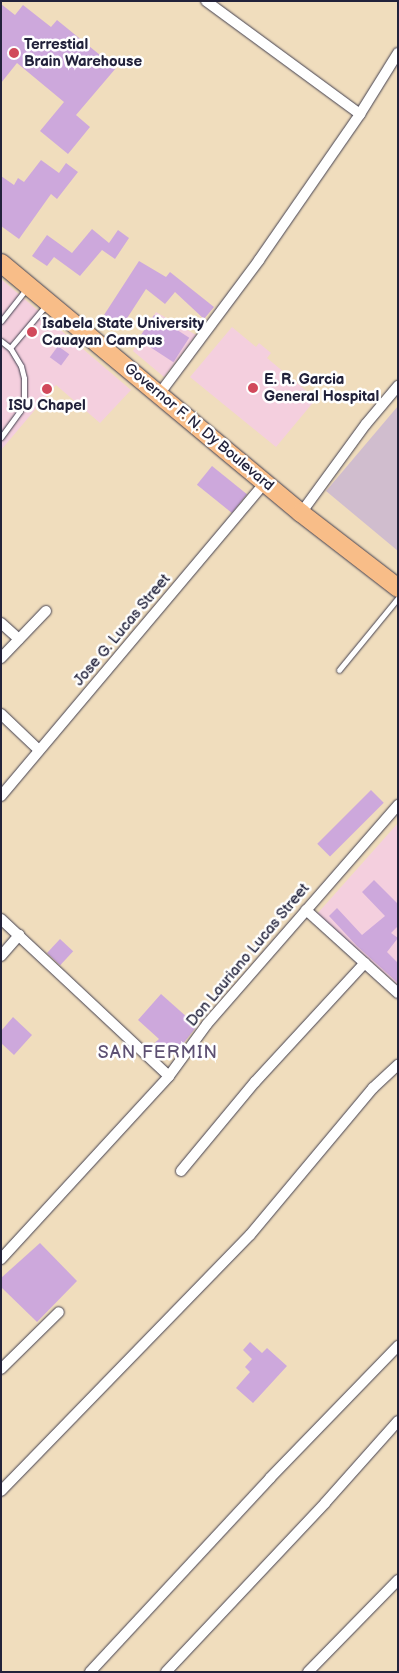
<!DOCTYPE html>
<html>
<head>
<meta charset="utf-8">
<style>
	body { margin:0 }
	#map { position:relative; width:399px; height:1673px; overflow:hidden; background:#f0ddbd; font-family:"Balsamiq Sans",sans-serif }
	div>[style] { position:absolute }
	.built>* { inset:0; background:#f4cfde }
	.industrial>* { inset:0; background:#d0bdce }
	.building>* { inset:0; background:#cda8dc; transform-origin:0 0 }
	.roads { filter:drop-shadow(0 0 1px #413e4e) drop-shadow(0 0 1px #413e4e) }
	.lane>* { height:5px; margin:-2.5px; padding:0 2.5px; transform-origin:2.5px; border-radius:2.5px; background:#fff }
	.street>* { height:10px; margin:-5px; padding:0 5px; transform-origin:5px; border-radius:5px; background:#fff }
	.highway>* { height:18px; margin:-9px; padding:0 9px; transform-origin:9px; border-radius:9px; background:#f8bd88 }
	.dots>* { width:14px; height:14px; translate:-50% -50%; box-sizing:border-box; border:2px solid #fff; border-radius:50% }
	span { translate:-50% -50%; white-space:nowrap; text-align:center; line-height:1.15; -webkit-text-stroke:5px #fff; paint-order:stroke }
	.poi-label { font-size:15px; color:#22223b; font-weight:700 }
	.left { translate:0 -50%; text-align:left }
	.street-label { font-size:15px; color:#22223b }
	.quarter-label { font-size:18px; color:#5e5173; letter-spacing:1px }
	.frame { position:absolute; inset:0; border:2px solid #22223b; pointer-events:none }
</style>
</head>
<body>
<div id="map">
	<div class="built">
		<div style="clip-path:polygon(1px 279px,131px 390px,100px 423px,56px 385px,1px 450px)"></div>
		<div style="clip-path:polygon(156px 312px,196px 335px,164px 377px,133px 351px)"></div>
		<div style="clip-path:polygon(232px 327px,256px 347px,259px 343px,271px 353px,267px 358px,316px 399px,276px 447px,190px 377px)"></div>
		<div style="clip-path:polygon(398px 823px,398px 985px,317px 914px)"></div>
	</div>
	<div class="industrial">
		<div style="clip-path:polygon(398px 406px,398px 551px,326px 491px)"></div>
	</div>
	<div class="building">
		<div style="clip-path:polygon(1px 4px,15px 15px,23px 5px,51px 27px,57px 20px,116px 68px,76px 115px,90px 127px,68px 154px,40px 131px,64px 102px,17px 63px,1px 83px)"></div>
		<div style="clip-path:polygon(41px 160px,59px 173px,66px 163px,78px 172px,57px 199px,51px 194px,19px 239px,1px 226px,1px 176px,14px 185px,18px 178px,24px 182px)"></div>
		<div style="clip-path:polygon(92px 229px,109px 243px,118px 230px,129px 238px,115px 259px,102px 250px,80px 276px,54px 257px,47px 266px,32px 256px,47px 235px,72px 253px)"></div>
		<div style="clip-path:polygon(139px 261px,166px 277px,170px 272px,214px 307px,204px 319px,175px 292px,165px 304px,146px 289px,122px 326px,104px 315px)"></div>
		<div style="left:154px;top:315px;width:42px;height:29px;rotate:33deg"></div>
		<div style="left:58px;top:346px;width:14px;height:14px;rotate:36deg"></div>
		<div style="left:212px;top:466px;width:45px;height:24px;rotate:39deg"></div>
		<div style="left:371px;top:790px;width:18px;height:76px;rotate:45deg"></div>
		<div style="clip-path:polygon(374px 880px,398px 904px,398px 926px,391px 933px,398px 938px,387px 952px,398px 963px,398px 983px,357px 946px,329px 916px,337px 908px,362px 935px,385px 916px,362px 892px)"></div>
		<div style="left:60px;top:939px;width:18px;height:19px;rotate:43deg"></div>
		<div style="clip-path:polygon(161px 994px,197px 1026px,175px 1054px,171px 1051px,162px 1060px,149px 1048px,159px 1039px,138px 1020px)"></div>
		<div style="clip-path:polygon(13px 1017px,32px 1035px,14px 1055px,1px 1043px,1px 1031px)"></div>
		<div style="clip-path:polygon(40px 1243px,77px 1281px,37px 1322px,1px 1287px,1px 1278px)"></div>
		<div style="clip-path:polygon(250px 1342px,262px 1353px,267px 1348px,287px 1366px,253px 1403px,236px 1388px,250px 1372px,245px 1367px,252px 1359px,243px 1350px)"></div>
	</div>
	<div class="roads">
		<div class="lane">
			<div style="left:1px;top:321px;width:42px;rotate:-51.8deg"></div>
			<div style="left:1px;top:341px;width:11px;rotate:38deg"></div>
			<div style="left:1px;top:437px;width:32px;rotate:-54deg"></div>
			<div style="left:20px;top:411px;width:12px;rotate:-70deg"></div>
			<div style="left:24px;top:400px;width:22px;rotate:-90deg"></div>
			<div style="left:24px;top:378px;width:12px;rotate:-104deg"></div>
			<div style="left:21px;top:366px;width:21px;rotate:-121deg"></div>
			<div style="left:10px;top:348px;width:57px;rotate:-49.9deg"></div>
			<div style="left:339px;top:670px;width:93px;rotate:-50.7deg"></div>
		</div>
		<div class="street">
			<div style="left:206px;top:1px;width:191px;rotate:36.3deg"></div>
			<div style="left:160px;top:393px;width:166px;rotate:-53.3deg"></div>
			<div style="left:259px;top:260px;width:178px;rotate:-55.3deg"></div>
			<div style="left:360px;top:114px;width:72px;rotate:-58.1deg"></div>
			<div style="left:301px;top:513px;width:110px;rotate:-53.9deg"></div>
			<div style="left:366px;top:424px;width:50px;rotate:-49.9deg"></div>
			<div style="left:1px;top:623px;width:24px;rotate:42deg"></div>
			<div style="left:1px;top:658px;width:65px;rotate:-46.2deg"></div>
			<div style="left:1px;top:714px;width:52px;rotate:43.5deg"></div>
			<div style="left:1px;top:796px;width:409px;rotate:-49.9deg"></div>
			<div style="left:306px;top:910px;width:124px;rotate:42.1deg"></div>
			<div style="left:1px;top:919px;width:230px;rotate:43.1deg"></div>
			<div style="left:1px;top:956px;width:28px;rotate:-49deg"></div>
			<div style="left:181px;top:1171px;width:116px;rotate:-50.3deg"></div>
			<div style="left:255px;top:1082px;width:162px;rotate:-47.3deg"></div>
			<div style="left:1px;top:1259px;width:248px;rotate:-47.4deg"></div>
			<div style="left:169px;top:1076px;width:64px;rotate:-53.8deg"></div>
			<div style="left:207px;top:1024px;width:291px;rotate:-48.9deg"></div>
			<div style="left:1px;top:1369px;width:81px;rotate:-44.5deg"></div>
			<div style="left:1px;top:1491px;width:357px;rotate:-45.8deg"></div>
			<div style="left:250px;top:1235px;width:192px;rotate:-50.1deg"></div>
			<div style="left:373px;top:1088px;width:34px;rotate:-43deg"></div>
			<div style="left:90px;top:1672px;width:265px;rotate:-47.1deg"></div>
			<div style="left:270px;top:1478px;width:184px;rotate:-45.9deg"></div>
			<div style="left:166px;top:1672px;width:232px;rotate:-46.7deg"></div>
			<div style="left:325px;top:1503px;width:110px;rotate:-48.3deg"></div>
			<div style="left:308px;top:1672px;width:129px;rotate:-45.6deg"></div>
		</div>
		<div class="highway">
			<div style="left:1px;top:263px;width:391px;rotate:39.8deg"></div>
			<div style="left:301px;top:513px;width:123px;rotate:37.7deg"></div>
		</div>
	</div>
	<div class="dots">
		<div style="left:14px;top:53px;background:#d1495b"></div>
		<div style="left:32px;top:332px;background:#d1495b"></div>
		<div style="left:253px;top:388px;background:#d1495b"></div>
		<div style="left:47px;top:389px;background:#d1495b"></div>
	</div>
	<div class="poi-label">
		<span class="left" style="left:24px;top:53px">Terrestial<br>Brain Warehouse</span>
		<span class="left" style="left:42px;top:332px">Isabela State University<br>Cauayan Campus</span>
		<span class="left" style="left:264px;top:388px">E. R. Garcia<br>General Hospital</span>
		<span style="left:47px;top:406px">ISU Chapel</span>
	</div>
	<div class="street-label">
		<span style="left:199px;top:427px;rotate:40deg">Governor F. N. Dy Boulevard</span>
		<span style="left:122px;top:630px;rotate:-50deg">Jose G. Lucas Street</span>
		<span style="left:248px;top:955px;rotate:-50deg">Don Lauriano Lucas Street</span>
	</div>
	<div class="quarter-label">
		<span style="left:158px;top:1053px">SAN FERMIN</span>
	</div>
	<div class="frame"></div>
</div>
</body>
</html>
